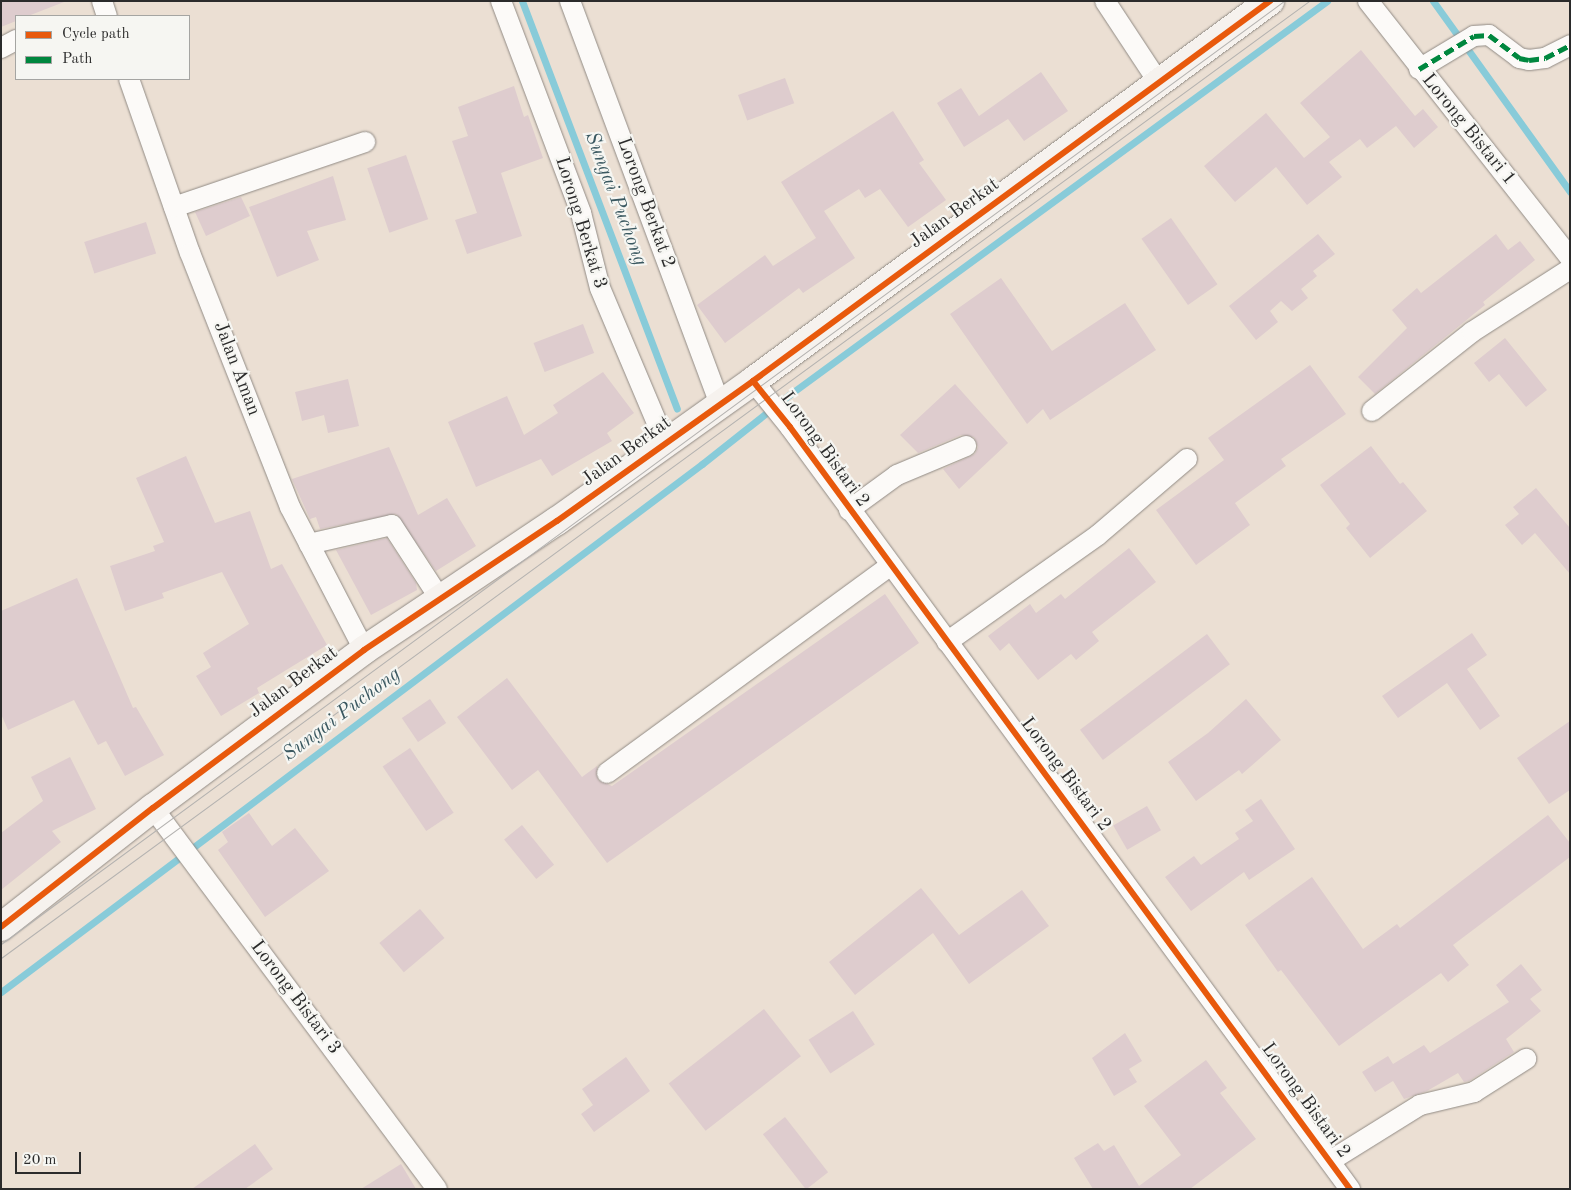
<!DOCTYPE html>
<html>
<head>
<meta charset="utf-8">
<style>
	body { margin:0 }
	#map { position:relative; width:1571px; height:1190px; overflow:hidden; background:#ebdfd3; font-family:"Old Standard TT",serif }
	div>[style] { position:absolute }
	.stream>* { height:7px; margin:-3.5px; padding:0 3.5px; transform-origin:3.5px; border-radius:3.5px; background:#88cbd9 }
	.building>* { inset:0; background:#deccce; transform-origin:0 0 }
	.roads { filter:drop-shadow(0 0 1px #918b85) drop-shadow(0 0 1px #918b85) }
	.street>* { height:20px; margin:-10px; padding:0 10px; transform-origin:10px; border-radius:10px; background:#fcfaf8 }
	.secondary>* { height:28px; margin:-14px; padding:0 14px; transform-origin:14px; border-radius:14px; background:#f6f2ee }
	.tram>* { height:1px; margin:-0.5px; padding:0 0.5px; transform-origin:0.5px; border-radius:0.5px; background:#b4b2b0 }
	.quiet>* { height:5px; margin-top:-2.5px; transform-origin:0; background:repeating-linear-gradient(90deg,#00873e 0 10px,transparent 0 15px) }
	.cycleway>* { height:6px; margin:-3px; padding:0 3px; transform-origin:3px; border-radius:3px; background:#e8590c }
	span { translate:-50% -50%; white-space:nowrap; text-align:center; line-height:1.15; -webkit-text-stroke:4.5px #f6f6f2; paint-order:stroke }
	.street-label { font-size:19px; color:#2b2b2b }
	.water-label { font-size:20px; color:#3a5860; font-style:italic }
	.frame { position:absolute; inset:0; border:2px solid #2b2b2b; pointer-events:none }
	.legend { position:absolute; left:15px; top:15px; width:175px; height:65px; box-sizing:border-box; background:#f6f6f2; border:1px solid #a5a5a2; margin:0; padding:6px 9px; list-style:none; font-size:15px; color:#2b2b2b }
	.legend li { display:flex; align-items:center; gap:10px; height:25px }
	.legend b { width:25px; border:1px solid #a5a5a2 }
	.scale { position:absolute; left:15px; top:1152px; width:66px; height:22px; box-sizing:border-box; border:2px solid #2b2b2b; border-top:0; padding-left:6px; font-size:15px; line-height:18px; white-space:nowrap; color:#2b2b2b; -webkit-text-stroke:4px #f6f6f2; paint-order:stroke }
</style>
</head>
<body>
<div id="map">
	<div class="stream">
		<div style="left:522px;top:1px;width:436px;rotate:69.2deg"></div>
		<div style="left:1433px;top:1px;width:235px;rotate:54.3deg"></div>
		<div style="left:1px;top:992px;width:878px;rotate:-36.99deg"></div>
		<div style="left:702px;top:464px;width:111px;rotate:-38.4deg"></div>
		<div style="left:789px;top:395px;width:667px;rotate:-36.22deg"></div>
	</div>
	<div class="building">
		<div style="clip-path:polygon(1px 1px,64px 1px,64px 2px,28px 16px,16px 16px,16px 21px,1px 27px)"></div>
		<div style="clip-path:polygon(1361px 50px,1415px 116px,1423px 109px,1438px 127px,1414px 148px,1396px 126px,1367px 148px,1360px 139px,1329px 162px,1342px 177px,1307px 205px,1276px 167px,1235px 202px,1204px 166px,1266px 113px,1304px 158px,1330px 137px,1300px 103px)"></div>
		<div style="clip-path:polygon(1041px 72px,1068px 111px,1024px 141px,1008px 119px,964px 147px,937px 103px,961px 88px,979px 116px)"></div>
		<div style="left:785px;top:78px;width:27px;height:50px;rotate:70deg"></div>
		<div style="clip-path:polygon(514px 86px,524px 117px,528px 115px,543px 158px,501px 173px,522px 236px,467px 254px,455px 220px,477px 213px,452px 141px,468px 136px,458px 107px)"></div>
		<div style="clip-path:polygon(893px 111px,924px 160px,919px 163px,946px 200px,908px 227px,880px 189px,865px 198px,859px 189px,824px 211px,855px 258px,803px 293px,799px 288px,725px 343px,697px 305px,765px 255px,773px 266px,816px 238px,781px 182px)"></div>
		<div style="left:406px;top:155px;width:68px;height:41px;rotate:71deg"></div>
		<div style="clip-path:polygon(333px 176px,346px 220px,307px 231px,319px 260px,277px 277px,249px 207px)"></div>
		<div style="clip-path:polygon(241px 197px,250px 216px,206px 236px,195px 212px)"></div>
		<div style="left:1171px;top:218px;width:81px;height:36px;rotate:55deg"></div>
		<div style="left:146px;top:222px;width:33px;height:65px;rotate:72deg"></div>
		<div style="clip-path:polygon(1318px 234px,1335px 254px,1313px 271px,1317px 276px,1301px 289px,1308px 298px,1292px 311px,1281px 301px,1270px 311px,1278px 322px,1256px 340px,1229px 306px)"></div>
		<div style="clip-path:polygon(1496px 234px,1508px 250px,1520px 241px,1535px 260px,1483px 302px,1485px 305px,1375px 394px,1358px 377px,1407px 328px,1392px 310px,1417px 288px,1421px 293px)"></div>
		<div style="clip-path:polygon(1001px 278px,1052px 351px,1125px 303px,1156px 350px,1050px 420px,1043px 409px,1027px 424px,950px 314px)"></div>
		<div style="left:583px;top:324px;width:31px;height:53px;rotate:69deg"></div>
		<div style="clip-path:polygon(1505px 338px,1547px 390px,1526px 407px,1499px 374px,1489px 382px,1474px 363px)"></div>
		<div style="clip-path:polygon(1310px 365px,1346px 414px,1281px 459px,1286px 466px,1235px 503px,1250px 525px,1196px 565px,1156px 510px,1224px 460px,1208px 438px)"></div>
		<div style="clip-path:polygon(603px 372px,634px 413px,607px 433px,612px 441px,552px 476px,541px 459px,476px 487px,448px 422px,507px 396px,524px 435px,558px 413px,553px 405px)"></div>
		<div style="clip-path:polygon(348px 379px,359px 426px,328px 433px,324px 415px,302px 421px,295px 392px)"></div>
		<div style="clip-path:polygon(955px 384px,1008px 443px,959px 489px,943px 469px,975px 454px,978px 447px,974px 437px,961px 435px,918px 453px,900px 435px)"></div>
		<div style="clip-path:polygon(1371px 446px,1400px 484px,1403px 482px,1427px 511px,1370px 558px,1346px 528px,1350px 524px,1320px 485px)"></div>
		<div style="clip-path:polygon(389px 447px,418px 515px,447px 498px,476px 546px,436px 571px,396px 514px,320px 529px,316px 517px,310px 519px,292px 479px)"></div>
		<div style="clip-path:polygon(186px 456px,215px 523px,250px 511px,271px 569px,282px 564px,327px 645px,257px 688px,259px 693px,221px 716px,196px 676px,211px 667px,203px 653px,249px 624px,222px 572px,162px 593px,164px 598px,125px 611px,110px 566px,155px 551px,153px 546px,164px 542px,136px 478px)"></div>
		<div style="clip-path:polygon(1536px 488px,1570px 528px,1570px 574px,1535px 533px,1522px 545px,1505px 525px,1519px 514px,1513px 507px)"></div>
		<div style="clip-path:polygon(387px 538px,416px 583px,417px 590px,371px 615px,336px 550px)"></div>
		<div style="clip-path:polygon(1129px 548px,1156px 582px,1092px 632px,1099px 641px,1076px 660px,1071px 654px,1038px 680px,1009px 643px,1000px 651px,988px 636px,1030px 604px,1036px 613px,1061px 594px,1065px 599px)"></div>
		<div style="clip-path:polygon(77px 578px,133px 708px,136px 707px,164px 755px,125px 776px,106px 741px,98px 745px,74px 700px,8px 730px,1px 714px,1px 611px)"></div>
		<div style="clip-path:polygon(885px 594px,919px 643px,607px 863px,538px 770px,512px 790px,457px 717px,507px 678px,582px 777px,597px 766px,598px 780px,612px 786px)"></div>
		<div style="clip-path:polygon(1472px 633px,1487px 655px,1467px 669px,1500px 716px,1480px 730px,1447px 683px,1398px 718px,1382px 696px)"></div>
		<div style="left:1207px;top:634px;width:38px;height:159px;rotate:53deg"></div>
		<div style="left:430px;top:699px;width:29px;height:34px;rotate:56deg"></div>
		<div style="clip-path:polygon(1246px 699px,1281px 740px,1242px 774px,1239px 770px,1196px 801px,1168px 762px,1208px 733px)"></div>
		<div style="clip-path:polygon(1570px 721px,1570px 790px,1549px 804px,1517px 758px)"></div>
		<div style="left:410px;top:748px;width:78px;height:33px;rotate:56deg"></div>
		<div style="clip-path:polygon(70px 757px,96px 809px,52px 831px,61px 842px,1px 890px,1px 833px,43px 801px,31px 777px)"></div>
		<div style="clip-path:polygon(1261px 799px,1295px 849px,1249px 880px,1244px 872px,1191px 911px,1165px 877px,1194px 856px,1201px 865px,1239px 839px,1235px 833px,1253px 821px,1245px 810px)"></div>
		<div style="left:1147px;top:806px;width:28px;height:39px;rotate:60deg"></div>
		<div style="clip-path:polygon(249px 813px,272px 846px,295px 828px,329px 871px,265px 917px,218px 850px,228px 842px,222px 832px)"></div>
		<div style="clip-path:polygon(1548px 815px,1570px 843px,1570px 857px,1453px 945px,1469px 965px,1448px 982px,1441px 973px,1339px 1046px,1281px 970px,1278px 972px,1245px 925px,1312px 877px,1363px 949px,1397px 924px,1400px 928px)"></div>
		<div style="left:522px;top:825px;width:51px;height:23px;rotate:51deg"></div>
		<div style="clip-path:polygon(921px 888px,959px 935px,1022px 890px,1049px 926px,969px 984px,933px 933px,855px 995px,829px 962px)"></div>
		<div style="left:420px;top:909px;width:38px;height:53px;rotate:50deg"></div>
		<div style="clip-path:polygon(1521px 964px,1542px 990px,1530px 999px,1541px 1011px,1506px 1039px,1514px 1052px,1469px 1081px,1464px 1082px,1458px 1073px,1427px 1091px,1404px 1099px,1393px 1081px,1375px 1092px,1362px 1072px,1388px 1056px,1393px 1064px,1424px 1045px,1430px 1053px,1509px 1002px,1496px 985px)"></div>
		<div style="left:764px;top:1009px;width:60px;height:121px;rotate:52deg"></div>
		<div style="left:853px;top:1011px;width:40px;height:53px;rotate:57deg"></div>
		<div style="clip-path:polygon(1125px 1033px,1142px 1061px,1129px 1069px,1137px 1082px,1114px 1096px,1092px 1058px)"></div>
		<div style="clip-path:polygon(626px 1057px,650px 1091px,594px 1132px,581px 1114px,593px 1105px,582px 1089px)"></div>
		<div style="clip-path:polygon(1206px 1060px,1227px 1088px,1220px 1093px,1256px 1139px,1190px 1189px,1093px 1189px,1074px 1158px,1098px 1143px,1104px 1151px,1114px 1145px,1139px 1186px,1181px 1155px,1144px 1106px)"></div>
		<div style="left:785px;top:1117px;width:70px;height:28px;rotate:52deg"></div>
		<div style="clip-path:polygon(255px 1144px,273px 1169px,245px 1189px,192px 1189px)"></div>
		<div style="clip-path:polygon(401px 1164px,416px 1189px,361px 1189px)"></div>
	</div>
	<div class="roads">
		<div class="street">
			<div style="left:102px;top:1px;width:16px;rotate:72deg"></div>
			<div style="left:501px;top:1px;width:227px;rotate:69.3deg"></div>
			<div style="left:581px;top:213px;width:77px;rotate:75.8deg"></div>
			<div style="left:600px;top:288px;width:167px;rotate:67.1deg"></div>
			<div style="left:570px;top:1px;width:430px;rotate:69.6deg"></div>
			<div style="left:1105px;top:1px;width:98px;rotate:56.6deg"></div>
			<div style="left:1368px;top:1px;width:327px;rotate:51.8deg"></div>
			<div style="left:1px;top:48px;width:17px;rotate:-28deg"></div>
			<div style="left:1419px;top:69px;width:64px;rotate:-31deg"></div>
			<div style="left:1474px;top:36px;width:15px;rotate:-4deg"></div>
			<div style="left:1489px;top:35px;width:38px;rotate:37deg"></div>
			<div style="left:1519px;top:58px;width:10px;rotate:11deg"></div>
			<div style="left:1529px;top:60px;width:16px;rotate:-7deg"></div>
			<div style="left:1545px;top:58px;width:28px;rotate:-27deg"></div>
			<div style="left:129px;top:79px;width:184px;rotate:70.7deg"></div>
			<div style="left:190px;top:253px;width:273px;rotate:68.5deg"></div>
			<div style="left:290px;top:507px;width:161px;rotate:62.6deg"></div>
			<div style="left:174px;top:207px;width:202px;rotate:-18.8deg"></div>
			<div style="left:753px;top:381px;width:59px;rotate:51.2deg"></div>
			<div style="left:790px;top:427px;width:946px;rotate:53.69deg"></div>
			<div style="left:1372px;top:411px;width:127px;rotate:-38.3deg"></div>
			<div style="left:1472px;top:332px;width:117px;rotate:-32.7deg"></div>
			<div style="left:849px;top:510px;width:59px;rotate:-36.1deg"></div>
			<div style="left:897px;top:475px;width:75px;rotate:-22.8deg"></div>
			<div style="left:309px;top:544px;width:85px;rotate:-12.9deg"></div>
			<div style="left:392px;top:525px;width:88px;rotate:57deg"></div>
			<div style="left:947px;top:642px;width:185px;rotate:-35.3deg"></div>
			<div style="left:1098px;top:535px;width:117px;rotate:-40.5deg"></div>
			<div style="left:607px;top:773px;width:351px;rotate:-36.2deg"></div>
			<div style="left:153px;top:808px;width:475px;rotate:53.3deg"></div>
			<div style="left:1330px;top:1161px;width:106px;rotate:-31.9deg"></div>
			<div style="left:1420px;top:1105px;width:56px;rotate:-13.5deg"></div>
			<div style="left:1474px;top:1092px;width:62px;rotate:-32.4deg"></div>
		</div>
		<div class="secondary">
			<div style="left:1px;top:927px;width:193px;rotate:-38.1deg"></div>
			<div style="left:153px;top:808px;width:264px;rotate:-36.8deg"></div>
			<div style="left:364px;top:650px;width:232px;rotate:-33.8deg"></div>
			<div style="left:557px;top:521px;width:241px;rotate:-35.5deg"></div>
			<div style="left:753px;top:381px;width:642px;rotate:-36.32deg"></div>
		</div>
	</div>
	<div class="tram">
		<div style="left:1px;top:944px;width:1592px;rotate:-36.32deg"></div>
		<div style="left:1px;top:958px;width:1621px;rotate:-36.19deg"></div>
	</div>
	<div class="quiet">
		<div style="left:1419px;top:69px;width:64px;rotate:-31deg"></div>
		<div style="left:1474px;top:36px;width:15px;rotate:-4deg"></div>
		<div style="left:1489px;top:35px;width:38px;rotate:37deg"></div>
		<div style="left:1519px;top:58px;width:10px;rotate:11deg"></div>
		<div style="left:1529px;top:60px;width:16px;rotate:-7deg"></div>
		<div style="left:1545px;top:58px;width:28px;rotate:-27deg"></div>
	</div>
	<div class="cycleway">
		<div style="left:753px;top:381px;width:59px;rotate:51.2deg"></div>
		<div style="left:790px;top:427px;width:946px;rotate:53.69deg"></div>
		<div style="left:1px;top:927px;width:193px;rotate:-38.1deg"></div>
		<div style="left:153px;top:808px;width:264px;rotate:-36.8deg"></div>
		<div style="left:364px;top:650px;width:232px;rotate:-33.8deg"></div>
		<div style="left:557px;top:521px;width:241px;rotate:-35.5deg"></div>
		<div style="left:753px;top:381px;width:642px;rotate:-36.32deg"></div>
	</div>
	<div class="street-label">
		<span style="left:1468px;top:130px;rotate:51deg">Lorong Bistari 1</span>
		<span style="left:645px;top:203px;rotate:70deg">Lorong Berkat 2</span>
		<span style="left:955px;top:214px;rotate:-36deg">Jalan Berkat</span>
		<span style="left:580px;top:223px;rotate:73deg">Lorong Berkat 3</span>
		<span style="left:236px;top:369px;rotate:69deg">Jalan Aman</span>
		<span style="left:824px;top:450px;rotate:54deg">Lorong Bistari 2</span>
		<span style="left:627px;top:452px;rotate:-36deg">Jalan Berkat</span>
		<span style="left:294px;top:683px;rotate:-37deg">Jalan Berkat</span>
		<span style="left:1065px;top:775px;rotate:53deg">Lorong Bistari 2</span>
		<span style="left:295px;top:998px;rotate:53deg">Lorong Bistari 3</span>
		<span style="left:1305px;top:1101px;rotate:54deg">Lorong Bistari 2</span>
	</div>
	<div class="water-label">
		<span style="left:615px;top:199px;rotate:69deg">Sungai Puchong</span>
		<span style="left:342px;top:715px;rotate:-37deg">Sungai Puchong</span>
	</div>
	<div class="frame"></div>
	<ul class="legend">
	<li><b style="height:6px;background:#e8590c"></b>Cycle path</li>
	<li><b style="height:6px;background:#00873e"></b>Path</li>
	</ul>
	<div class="scale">20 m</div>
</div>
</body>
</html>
